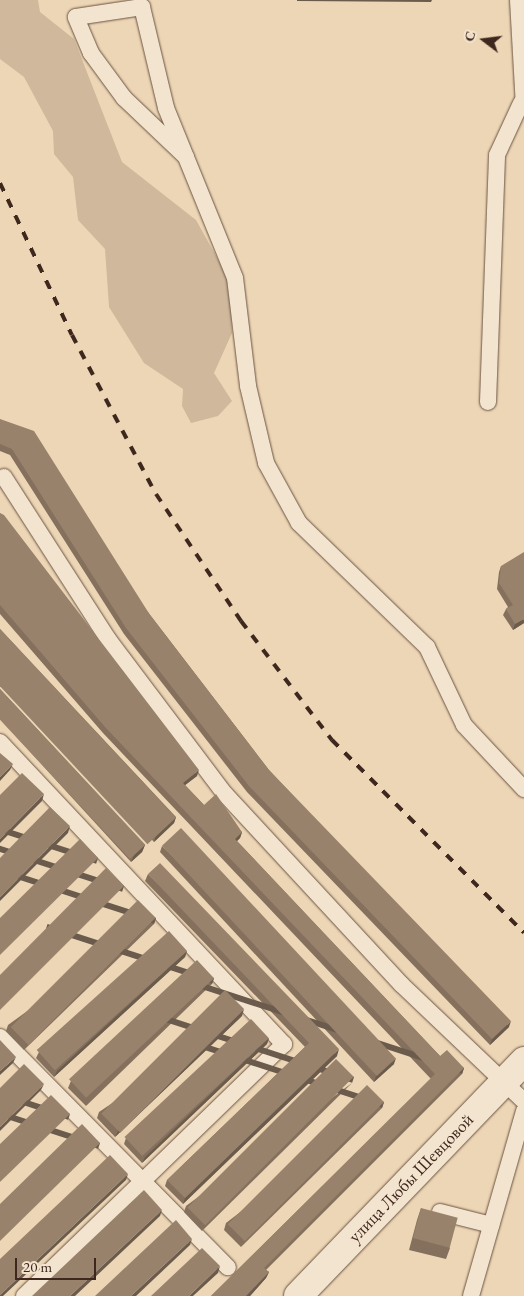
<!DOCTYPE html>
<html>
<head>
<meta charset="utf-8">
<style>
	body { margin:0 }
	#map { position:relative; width:524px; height:1296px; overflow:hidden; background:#edd6b5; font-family:"EB Garamond",serif }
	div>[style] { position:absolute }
	.green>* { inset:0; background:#cfb89b }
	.roads { filter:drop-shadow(0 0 1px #6a5343) drop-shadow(0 0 1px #6a5343) }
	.service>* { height:16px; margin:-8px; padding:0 8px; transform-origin:8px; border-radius:8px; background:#f3e4cf }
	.tertiary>* { height:28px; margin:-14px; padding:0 14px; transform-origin:14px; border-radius:14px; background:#f3e4cf }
	.rail>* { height:4px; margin-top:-2px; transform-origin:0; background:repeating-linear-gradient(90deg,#3e271d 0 9px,transparent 0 18px) }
	.wall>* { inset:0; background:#84705d }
	.shaded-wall>* { inset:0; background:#6b5b4c; transform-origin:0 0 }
	.building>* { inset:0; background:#99826c; transform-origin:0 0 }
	span { translate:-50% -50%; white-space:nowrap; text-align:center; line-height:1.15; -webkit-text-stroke:4px #f3e4cf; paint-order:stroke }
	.street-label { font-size:18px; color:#3e271d }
	.north { position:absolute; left:459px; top:15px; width:50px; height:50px; -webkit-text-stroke:4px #f3e4cf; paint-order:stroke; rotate:285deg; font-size:14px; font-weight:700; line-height:20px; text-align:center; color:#3e271d }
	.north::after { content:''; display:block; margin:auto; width:18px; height:22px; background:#3e271d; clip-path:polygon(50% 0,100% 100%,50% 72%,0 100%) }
	.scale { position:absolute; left:15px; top:1258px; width:81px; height:22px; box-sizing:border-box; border:2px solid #3e271d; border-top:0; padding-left:6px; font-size:15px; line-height:18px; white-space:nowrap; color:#3e271d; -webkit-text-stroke:4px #f3e4cf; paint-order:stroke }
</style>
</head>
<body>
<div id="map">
	<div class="green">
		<div style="clip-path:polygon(0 0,38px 0,40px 12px,74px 39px,122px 162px,196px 220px,230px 281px,232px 333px,214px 373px,232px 401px,218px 416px,191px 423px,182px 406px,183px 389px,144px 363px,109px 307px,105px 249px,78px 220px,73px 177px,54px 154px,53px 131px,24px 77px,0 59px)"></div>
	</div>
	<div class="roads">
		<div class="service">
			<div style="left:518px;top:0;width:108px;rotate:86.8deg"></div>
			<div style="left:186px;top:157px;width:86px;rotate:-136.4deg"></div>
			<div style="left:124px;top:98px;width:56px;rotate:-126.3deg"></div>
			<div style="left:91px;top:53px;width:39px;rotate:-113deg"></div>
			<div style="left:76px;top:17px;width:67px;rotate:-8.6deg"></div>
			<div style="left:142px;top:7px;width:104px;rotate:76.6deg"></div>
			<div style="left:166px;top:108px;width:183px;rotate:67.9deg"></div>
			<div style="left:235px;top:278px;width:109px;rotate:83.1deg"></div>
			<div style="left:248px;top:386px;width:79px;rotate:76.8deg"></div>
			<div style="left:266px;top:463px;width:68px;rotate:61.2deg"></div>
			<div style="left:299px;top:523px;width:178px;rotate:44.1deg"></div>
			<div style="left:427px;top:647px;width:86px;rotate:64.6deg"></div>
			<div style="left:464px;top:725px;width:88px;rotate:46.8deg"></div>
			<div style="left:488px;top:402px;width:247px;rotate:-87.9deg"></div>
			<div style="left:497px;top:155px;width:57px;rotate:-65.2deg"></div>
			<div style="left:4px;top:477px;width:193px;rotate:57.3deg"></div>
			<div style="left:108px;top:639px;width:194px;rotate:53deg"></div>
			<div style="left:225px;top:794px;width:260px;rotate:47.2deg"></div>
			<div style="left:402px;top:985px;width:168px;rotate:43.6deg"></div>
			<div style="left:0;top:742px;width:415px;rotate:46.8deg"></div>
			<div style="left:284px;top:1044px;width:362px;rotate:135.9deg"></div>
			<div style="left:0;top:1037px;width:324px;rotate:45.3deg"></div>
			<div style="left:440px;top:1212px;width:53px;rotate:14.3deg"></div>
			<div style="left:471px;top:1296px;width:192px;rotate:-74deg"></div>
		</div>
		<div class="tertiary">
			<div style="left:298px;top:1296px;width:326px;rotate:-46.1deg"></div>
		</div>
	</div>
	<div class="rail">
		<div style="left:0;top:183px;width:168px;rotate:64.7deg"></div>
		<div style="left:72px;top:335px;width:180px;rotate:62.2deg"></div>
		<div style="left:156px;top:494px;width:153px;rotate:56.2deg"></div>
		<div style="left:241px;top:621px;width:150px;rotate:52.6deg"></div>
		<div style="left:332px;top:740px;width:272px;rotate:45.1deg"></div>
	</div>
	<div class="wall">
		<div style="clip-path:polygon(0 419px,269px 770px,509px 1027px,490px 1045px,247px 792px,124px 634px,10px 455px,0 451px)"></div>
		<div style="clip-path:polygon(0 513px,197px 776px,185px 785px,204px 805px,242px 832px,240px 838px,237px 841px,440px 1056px,464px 1068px,462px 1074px,266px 1270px,269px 1272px,266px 1278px,250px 1296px,211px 1296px,431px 1079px,103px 733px,0 614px)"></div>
		<div style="clip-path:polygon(501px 566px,524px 623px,513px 630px,503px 615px,506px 609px,508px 607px,497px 589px,499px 572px)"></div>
		<div style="clip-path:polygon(0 629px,176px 817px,174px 823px,154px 842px,0 677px)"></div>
		<div style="clip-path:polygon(0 689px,145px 845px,142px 852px,131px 862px,0 719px)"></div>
		<div style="clip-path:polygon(162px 846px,394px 1064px,374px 1082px,160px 852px)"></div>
		<div style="clip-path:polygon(148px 874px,337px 1056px,183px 1204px,165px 1186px,167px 1180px,305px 1047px,145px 881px)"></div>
		<div style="clip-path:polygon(156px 918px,154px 924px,24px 1050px,6px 1031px,8px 1025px)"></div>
		<div style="clip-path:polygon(187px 951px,185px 957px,54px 1077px,36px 1058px,39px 1052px)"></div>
		<div style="clip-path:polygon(214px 978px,212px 984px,86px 1106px,68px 1088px,71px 1081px)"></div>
		<div style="clip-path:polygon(242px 1016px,115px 1137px,97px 1118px,99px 1112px)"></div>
		<div style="clip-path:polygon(269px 1038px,267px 1044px,142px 1163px,124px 1144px,126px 1138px)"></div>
		<div style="clip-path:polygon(352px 1083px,202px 1231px,184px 1212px,186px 1206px)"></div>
		<div style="clip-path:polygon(384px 1102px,382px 1108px,241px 1247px,224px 1230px,226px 1223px)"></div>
		<div style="clip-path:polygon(421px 1208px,450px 1248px,446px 1259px,409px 1250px,417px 1220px)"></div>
	</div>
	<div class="shaded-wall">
		<div style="clip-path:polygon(297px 0,432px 0,431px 2px,297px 1px)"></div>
		<div style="clip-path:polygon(524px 619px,524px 623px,513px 630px,515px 624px)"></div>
		<div style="clip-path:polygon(13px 764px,10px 770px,0 781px,0 777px)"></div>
		<div style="clip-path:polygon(199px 770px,197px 776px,180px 789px,183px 783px)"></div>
		<div style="clip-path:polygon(44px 794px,42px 801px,0 843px,0 839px)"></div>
		<div style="clip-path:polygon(176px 817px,174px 823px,154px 842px,156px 835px)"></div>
		<div style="clip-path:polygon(70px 826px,68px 833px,0 901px,0 897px)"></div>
		<div style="clip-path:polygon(242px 832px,240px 838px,233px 845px,235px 839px)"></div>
		<div style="clip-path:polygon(145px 845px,142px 852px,131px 862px,134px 855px)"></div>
		<div style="left:98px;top:858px;width:6px;height:138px;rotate:108deg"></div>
		<div style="left:124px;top:886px;width:6px;height:175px;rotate:108deg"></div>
		<div style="left:156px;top:918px;width:6px;height:181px;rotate:108deg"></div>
		<div style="clip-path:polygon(187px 951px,185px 957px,54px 1077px,57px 1071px)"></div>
		<div style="left:214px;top:978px;width:6px;height:175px;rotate:108deg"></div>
		<div style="clip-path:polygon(244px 1009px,242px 1016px,115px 1137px,118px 1131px)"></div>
		<div style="clip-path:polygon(511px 1021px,509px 1027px,490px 1045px,492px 1039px)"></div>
		<div style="clip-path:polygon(269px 1038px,267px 1044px,142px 1163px,145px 1157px)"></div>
		<div style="clip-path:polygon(339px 1049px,337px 1056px,183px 1204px,185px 1198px)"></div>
		<div style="clip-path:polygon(16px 1057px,13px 1063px,0 1075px,0 1071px)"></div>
		<div style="clip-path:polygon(396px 1058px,394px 1064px,374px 1082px,376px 1076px)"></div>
		<div style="left:464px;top:1068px;width:6px;height:283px;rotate:108deg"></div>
		<div style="left:354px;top:1077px;width:6px;height:211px;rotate:108deg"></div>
		<div style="clip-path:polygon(44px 1084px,41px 1090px,0 1131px,0 1127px)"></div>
		<div style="left:384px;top:1102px;width:6px;height:198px;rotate:108deg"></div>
		<div style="left:70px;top:1114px;width:6px;height:98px;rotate:108deg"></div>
		<div style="left:100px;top:1143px;width:6px;height:140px;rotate:108deg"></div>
		<div style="clip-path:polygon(128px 1174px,126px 1180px,3px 1296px,0 1296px,0 1295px)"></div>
		<div style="clip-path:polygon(162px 1210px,160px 1216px,75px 1296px,70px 1296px)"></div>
		<div style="clip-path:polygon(192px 1239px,190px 1245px,136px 1296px,131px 1296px)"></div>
		<div style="clip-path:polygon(220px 1266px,218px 1273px,193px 1296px,189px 1296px)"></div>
		<div style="clip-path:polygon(269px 1272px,266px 1278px,250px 1296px,246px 1296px)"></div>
	</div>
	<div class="building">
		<div style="clip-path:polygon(0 419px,34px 431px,150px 615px,269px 770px,511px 1021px,492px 1039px,249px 786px,126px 628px,12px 449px,0 444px)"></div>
		<div style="clip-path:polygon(0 513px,4px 515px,199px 770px,183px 783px,204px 805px,216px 794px,242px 832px,235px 839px,440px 1056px,447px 1050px,464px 1068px,264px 1268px,269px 1272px,246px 1296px,211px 1296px,435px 1074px,105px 727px,0 605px)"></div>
		<div style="clip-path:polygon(524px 552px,524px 619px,515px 624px,506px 609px,513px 605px,499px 583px,501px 566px)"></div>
		<div style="left:0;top:629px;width:258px;height:39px;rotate:47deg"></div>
		<div style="left:0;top:689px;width:213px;height:21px;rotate:47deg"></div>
		<div style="clip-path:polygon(0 753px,13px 764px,0 777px)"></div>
		<div style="clip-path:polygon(22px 773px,44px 794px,0 839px,0 795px)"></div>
		<div style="clip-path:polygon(50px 807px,70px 826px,0 897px,0 858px)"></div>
		<div style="left:181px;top:828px;width:315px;height:26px;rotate:47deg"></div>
		<div style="clip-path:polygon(80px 839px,98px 858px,0 955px,0 918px)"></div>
		<div style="clip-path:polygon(160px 863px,339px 1049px,185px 1198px,167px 1180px,309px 1043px,148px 874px)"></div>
		<div style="clip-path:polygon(106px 868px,124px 886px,0 1010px,0 975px)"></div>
		<div style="left:138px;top:900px;width:25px;height:180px;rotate:45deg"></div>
		<div style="left:169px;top:931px;width:27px;height:178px;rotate:48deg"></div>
		<div style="left:197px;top:960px;width:25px;height:175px;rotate:47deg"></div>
		<div style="left:225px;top:990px;width:27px;height:175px;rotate:45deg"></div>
		<div style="left:251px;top:1019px;width:26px;height:173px;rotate:47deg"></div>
		<div style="clip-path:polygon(0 1040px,16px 1057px,0 1071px)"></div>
		<div style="left:336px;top:1059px;width:25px;height:210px;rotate:45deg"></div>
		<div style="clip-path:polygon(24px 1064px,44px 1084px,0 1127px,0 1088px)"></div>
		<div style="left:367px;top:1085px;width:24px;height:197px;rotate:45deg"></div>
		<div style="clip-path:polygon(51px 1095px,70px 1114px,0 1182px,0 1144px)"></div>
		<div style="clip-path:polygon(82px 1124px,100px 1143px,0 1241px,0 1204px)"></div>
		<div style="clip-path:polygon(110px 1155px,128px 1174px,0 1295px,0 1259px)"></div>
		<div style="clip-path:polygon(144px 1190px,162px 1210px,70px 1296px,32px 1296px)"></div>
		<div style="left:421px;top:1208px;width:38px;height:31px;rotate:15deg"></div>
		<div style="clip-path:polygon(176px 1220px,192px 1239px,131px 1296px,95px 1296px)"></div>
		<div style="clip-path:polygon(202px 1248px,220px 1266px,189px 1296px,151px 1296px)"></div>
	</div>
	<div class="street-label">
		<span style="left:411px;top:1178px;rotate:-46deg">улица Любы Шевцовой</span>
	</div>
	<div class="north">С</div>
	<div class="scale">20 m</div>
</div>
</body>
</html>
